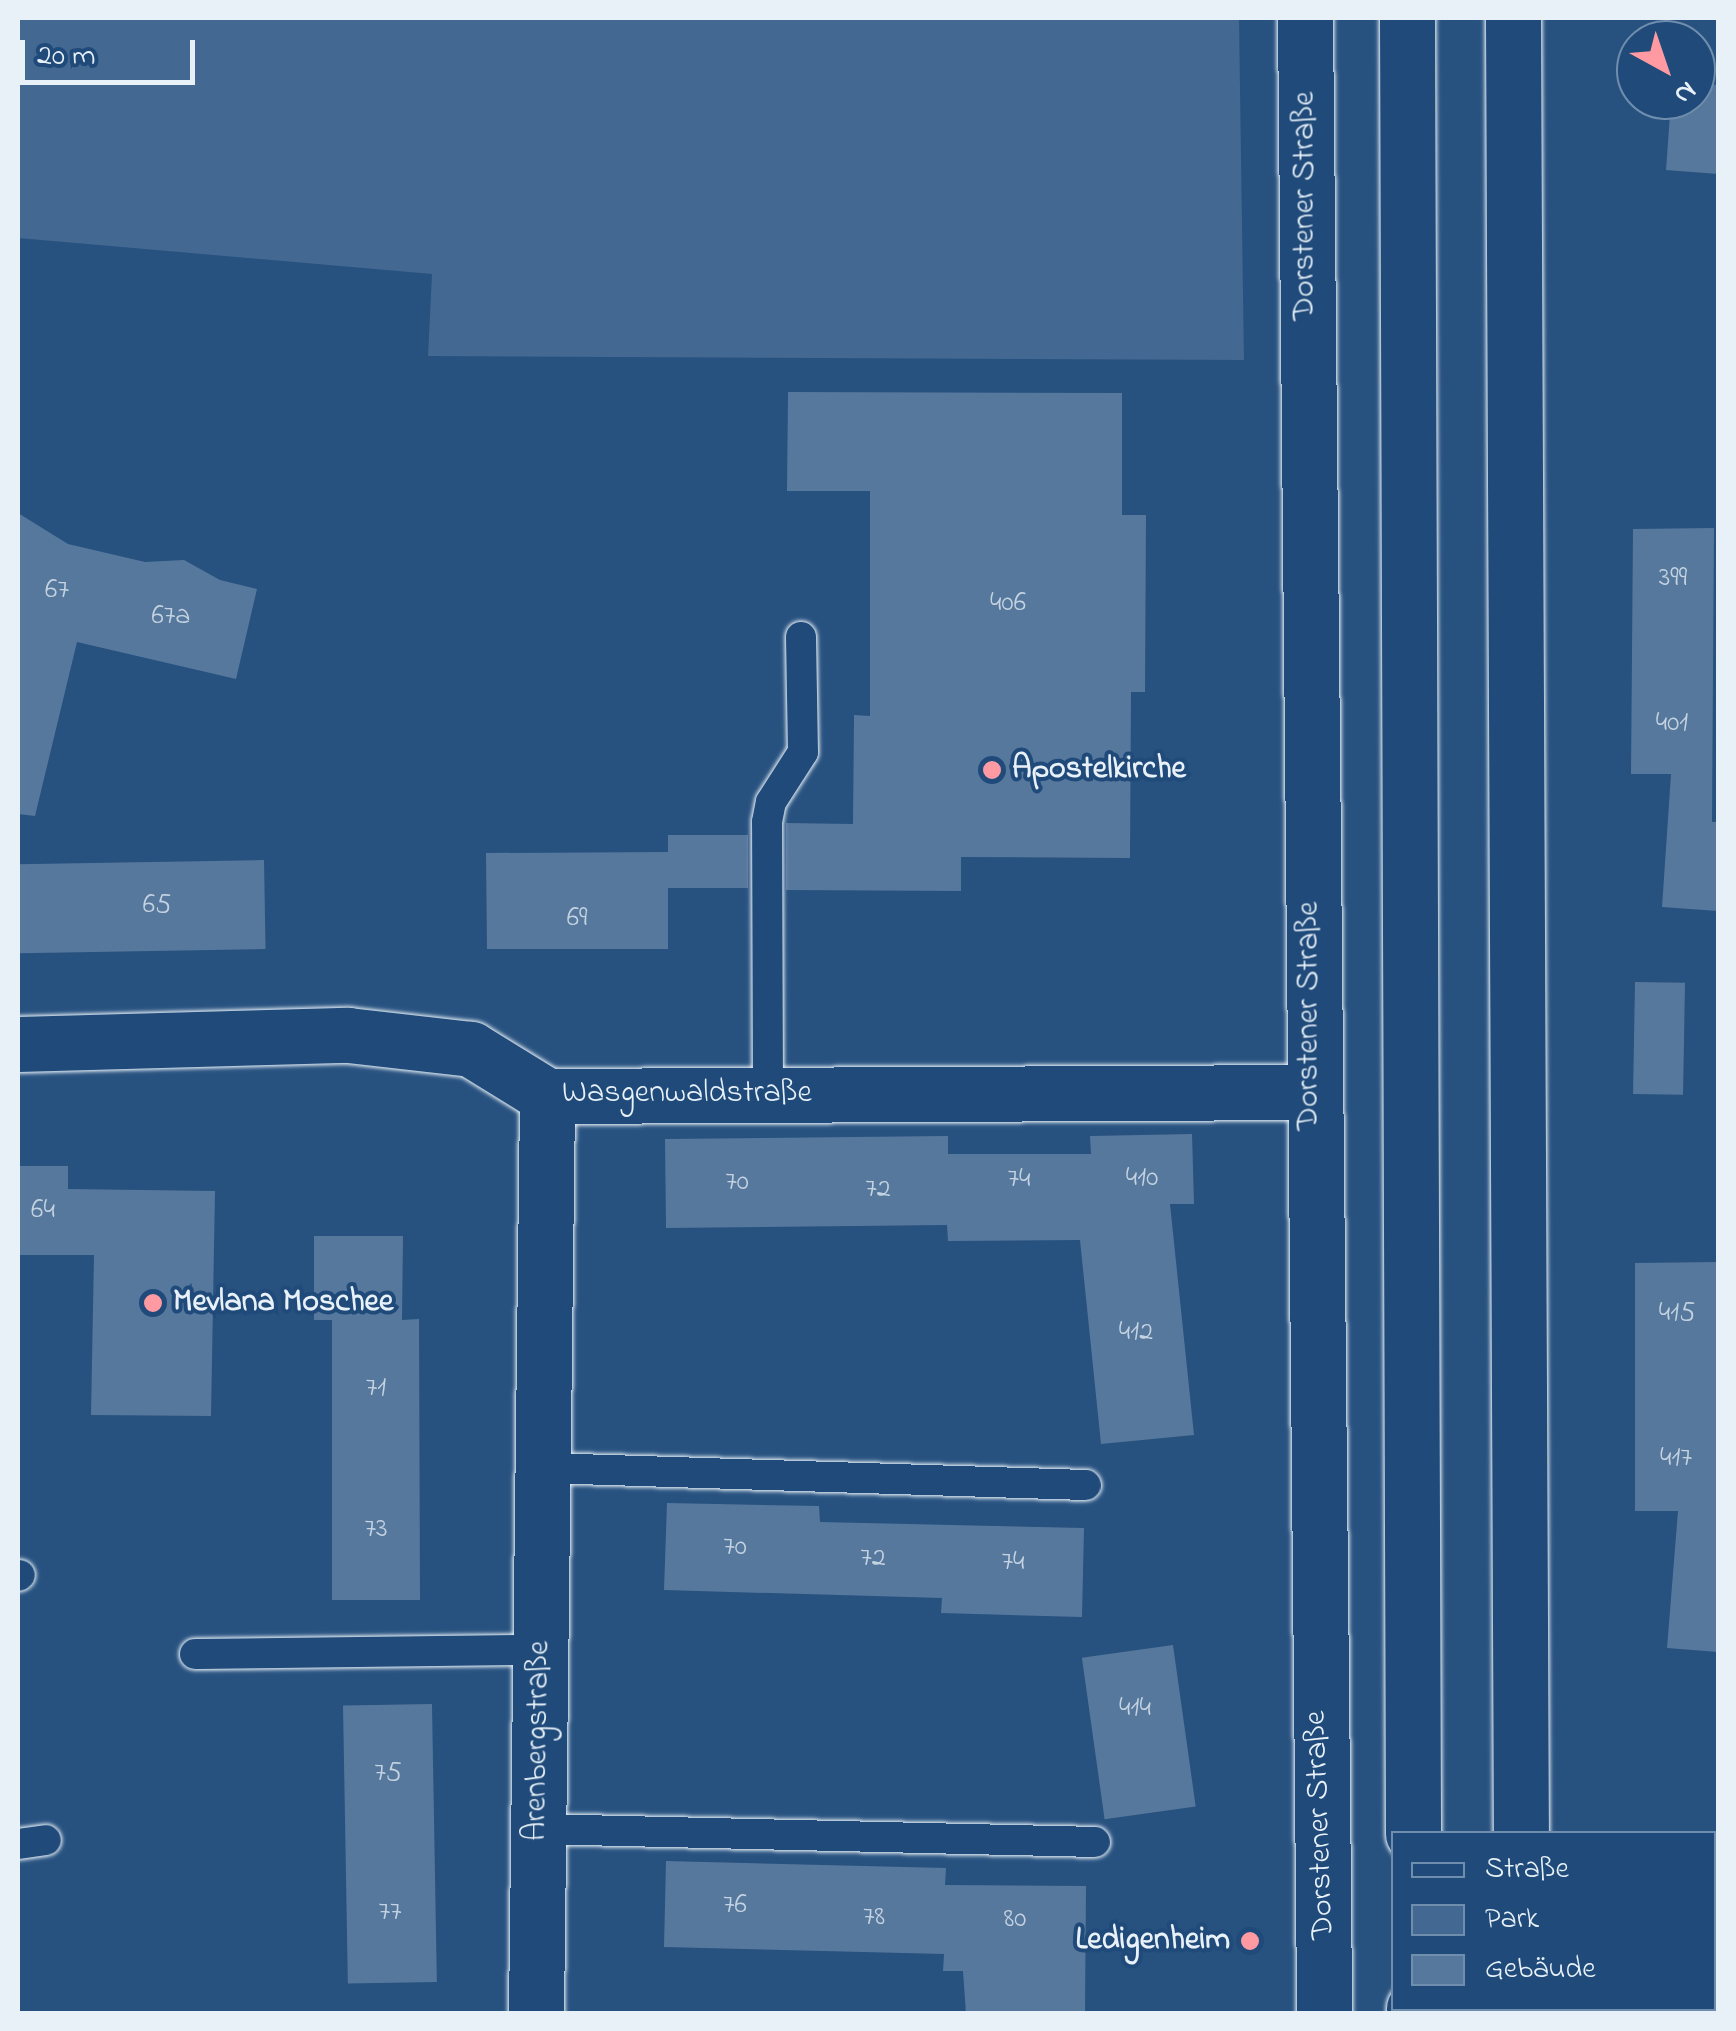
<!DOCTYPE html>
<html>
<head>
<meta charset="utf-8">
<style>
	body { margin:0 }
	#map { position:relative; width:1736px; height:2031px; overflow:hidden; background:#27517f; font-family:"Indie Flower",sans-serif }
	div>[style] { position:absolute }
	.green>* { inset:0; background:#436891 }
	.building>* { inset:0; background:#57789d; transform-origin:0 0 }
	.roads { filter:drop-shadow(0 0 2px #e8f1f8) drop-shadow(0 0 2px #e8f1f8) }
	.lane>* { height:30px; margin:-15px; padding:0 15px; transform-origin:15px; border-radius:15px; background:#1f4a7a }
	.street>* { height:55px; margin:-27.5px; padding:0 27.5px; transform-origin:27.5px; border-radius:27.5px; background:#1f4a7a }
	.secondary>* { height:55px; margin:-27.5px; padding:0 27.5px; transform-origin:27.5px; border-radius:27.5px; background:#1f4a7a }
	.dots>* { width:28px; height:28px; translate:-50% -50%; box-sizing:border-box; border:5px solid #1f4a7a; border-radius:50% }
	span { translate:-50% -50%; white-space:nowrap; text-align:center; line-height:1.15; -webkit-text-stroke:8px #1f4a7a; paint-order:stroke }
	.number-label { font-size:28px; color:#c4d3e1 }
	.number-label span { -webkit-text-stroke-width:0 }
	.street-label { font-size:32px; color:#e8f1f8 }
	.poi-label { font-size:32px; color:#e8f1f8; font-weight:700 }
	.left { translate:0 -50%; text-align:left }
	.right { translate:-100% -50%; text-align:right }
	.frame { position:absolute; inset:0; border:20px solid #e8f1f8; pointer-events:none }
	.legend { position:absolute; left:1391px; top:1831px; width:325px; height:180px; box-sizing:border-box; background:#1f4a7a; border:2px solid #6f8dac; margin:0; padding:12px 18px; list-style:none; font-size:30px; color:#e8f1f8 }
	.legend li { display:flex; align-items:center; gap:20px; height:50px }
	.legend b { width:50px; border:2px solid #6f8dac }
	.north { position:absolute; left:1616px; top:20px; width:100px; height:100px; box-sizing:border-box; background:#1f4a7a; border:2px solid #6f8dac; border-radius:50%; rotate:140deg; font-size:28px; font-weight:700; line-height:40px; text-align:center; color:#e8f1f8 }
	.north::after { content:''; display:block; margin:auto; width:35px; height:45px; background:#ff9aa2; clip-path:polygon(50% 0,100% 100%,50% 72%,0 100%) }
	.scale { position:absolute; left:20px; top:40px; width:175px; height:45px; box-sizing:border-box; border:5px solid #e8f1f8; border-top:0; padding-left:12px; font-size:30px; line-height:35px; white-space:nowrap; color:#e8f1f8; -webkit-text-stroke:8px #1f4a7a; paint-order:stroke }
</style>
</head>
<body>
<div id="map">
	<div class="green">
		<div style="clip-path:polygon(18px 18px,1239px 18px,1244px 360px,428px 356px,432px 274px,18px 238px)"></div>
	</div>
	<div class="building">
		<div style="clip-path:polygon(1696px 83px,1718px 85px,1718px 174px,1666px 170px,1671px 100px,1696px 100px)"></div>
		<div style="clip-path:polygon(788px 392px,1122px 393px,1122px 515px,1146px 515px,1145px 692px,1131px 692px,1130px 858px,961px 857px,961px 891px,786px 890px,786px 823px,853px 824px,854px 715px,870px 716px,870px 491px,787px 491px)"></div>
		<div style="clip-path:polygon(18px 513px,68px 544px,145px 562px,184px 560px,220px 580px,257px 589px,236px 679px,77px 642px,35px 816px,18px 814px)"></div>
		<div style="clip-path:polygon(1714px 528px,1712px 822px,1718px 822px,1718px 911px,1662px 907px,1671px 774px,1631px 774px,1633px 529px)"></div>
		<div style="clip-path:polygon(668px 835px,748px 835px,748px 888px,668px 888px,668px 949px,487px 949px,486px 853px,668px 852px)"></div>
		<div style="left:264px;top:860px;width:89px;height:246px;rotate:89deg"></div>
		<div style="left:1635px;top:982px;width:50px;height:112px;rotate:1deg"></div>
		<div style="clip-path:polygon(1192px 1134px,1194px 1204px,1170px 1204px,1194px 1435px,1101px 1444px,1080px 1240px,948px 1241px,947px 1225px,666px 1228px,665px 1139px,948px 1136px,948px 1154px,1091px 1154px,1090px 1136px)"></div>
		<div style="clip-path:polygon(18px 1166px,68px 1166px,68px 1189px,215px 1191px,211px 1416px,91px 1415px,94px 1255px,18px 1255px)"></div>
		<div style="clip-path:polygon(314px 1236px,403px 1236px,402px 1320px,419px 1319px,420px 1600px,332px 1600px,332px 1320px,314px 1320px)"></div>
		<div style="clip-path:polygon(1718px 1262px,1718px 1652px,1667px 1648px,1678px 1511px,1635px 1511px,1635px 1263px)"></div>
		<div style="clip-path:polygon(667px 1503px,819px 1506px,820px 1522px,1084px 1528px,1082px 1617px,941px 1613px,942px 1598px,664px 1590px)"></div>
		<div style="left:1173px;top:1645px;width:163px;height:92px;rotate:82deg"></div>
		<div style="left:432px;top:1704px;width:278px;height:89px;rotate:89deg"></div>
		<div style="clip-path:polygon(666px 1861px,946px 1868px,945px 1885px,1086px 1886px,1085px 2014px,966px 2014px,963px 1971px,943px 1971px,944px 1954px,664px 1947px)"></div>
	</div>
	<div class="roads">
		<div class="lane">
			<div style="left:768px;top:1093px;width:271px;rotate:-90.2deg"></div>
			<div style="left:767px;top:822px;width:20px;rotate:-79deg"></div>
			<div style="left:771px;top:802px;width:59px;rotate:-57.4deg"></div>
			<div style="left:803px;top:752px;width:115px;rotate:-91deg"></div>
			<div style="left:545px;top:1468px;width:541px;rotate:1.8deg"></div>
			<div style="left:18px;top:1576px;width:2px;rotate:-27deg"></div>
			<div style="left:195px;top:1654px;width:346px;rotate:-0.7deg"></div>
			<div style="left:537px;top:1829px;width:558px;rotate:1.33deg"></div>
			<div style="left:18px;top:1844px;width:28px;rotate:-8deg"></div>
		</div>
		<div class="street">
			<div style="left:1305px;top:18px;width:1996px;rotate:89.45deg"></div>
			<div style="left:1513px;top:18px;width:1816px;rotate:89.75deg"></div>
			<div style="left:18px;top:1044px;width:330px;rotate:-1.6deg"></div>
			<div style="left:348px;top:1035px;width:124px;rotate:6.5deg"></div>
			<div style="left:471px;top:1049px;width:89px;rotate:31.7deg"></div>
			<div style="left:547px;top:1096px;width:764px;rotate:-0.3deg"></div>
			<div style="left:1522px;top:2008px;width:6px;rotate:90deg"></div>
			<div style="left:536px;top:2014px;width:918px;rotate:-89.31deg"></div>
		</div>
		<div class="secondary">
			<div style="left:1407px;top:18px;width:1816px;rotate:89.81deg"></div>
			<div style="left:1414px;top:2008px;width:6px;rotate:90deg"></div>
		</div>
	</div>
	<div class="dots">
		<div style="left:992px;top:770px;background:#ff9aa2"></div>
		<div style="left:153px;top:1303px;background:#ff9aa2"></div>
		<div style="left:1250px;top:1941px;background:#ff9aa2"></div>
	</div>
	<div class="number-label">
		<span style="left:1673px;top:579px">399</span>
		<span style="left:57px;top:591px">67</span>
		<span style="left:1008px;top:604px">406</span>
		<span style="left:171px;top:617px">67a</span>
		<span style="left:1672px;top:724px">401</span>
		<span style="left:157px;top:906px">65</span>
		<span style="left:577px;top:919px">69</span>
		<span style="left:1142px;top:1179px">410</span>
		<span style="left:1019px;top:1180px">74</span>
		<span style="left:737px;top:1183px">70</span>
		<span style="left:878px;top:1190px">72</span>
		<span style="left:43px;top:1211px">64</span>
		<span style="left:1677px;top:1314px">415</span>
		<span style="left:1136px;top:1333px">412</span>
		<span style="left:376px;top:1389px">71</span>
		<span style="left:1676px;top:1459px">417</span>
		<span style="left:376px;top:1530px">73</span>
		<span style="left:735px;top:1548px">70</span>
		<span style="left:873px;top:1559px">72</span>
		<span style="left:1013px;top:1563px">74</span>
		<span style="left:1135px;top:1709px">414</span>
		<span style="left:388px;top:1774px">75</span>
		<span style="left:735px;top:1906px">76</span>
		<span style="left:390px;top:1913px">77</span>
		<span style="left:874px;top:1918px">78</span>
		<span style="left:1015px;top:1920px">80</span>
	</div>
	<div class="street-label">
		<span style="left:1306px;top:206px;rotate:-90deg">Dorstener Straße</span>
		<span style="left:1310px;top:1016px;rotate:-90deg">Dorstener Straße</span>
		<span style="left:687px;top:1094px">Wasgenwaldstraße</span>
		<span style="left:539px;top:1741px;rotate:-89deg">Arenbergstraße</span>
		<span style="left:1321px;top:1825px;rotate:-92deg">Dorstener Straße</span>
	</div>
	<div class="poi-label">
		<span class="left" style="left:1012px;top:770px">Apostelkirche</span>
		<span class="left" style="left:173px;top:1303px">Mevlana Moschee</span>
		<span class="right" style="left:1230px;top:1941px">Ledigenheim</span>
	</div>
	<div class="frame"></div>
	<ul class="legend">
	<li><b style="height:12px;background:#1f4a7a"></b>Straße</li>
	<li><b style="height:28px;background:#436891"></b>Park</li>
	<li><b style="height:28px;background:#57789d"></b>Gebäude</li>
	</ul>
	<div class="north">N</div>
	<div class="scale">20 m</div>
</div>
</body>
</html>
